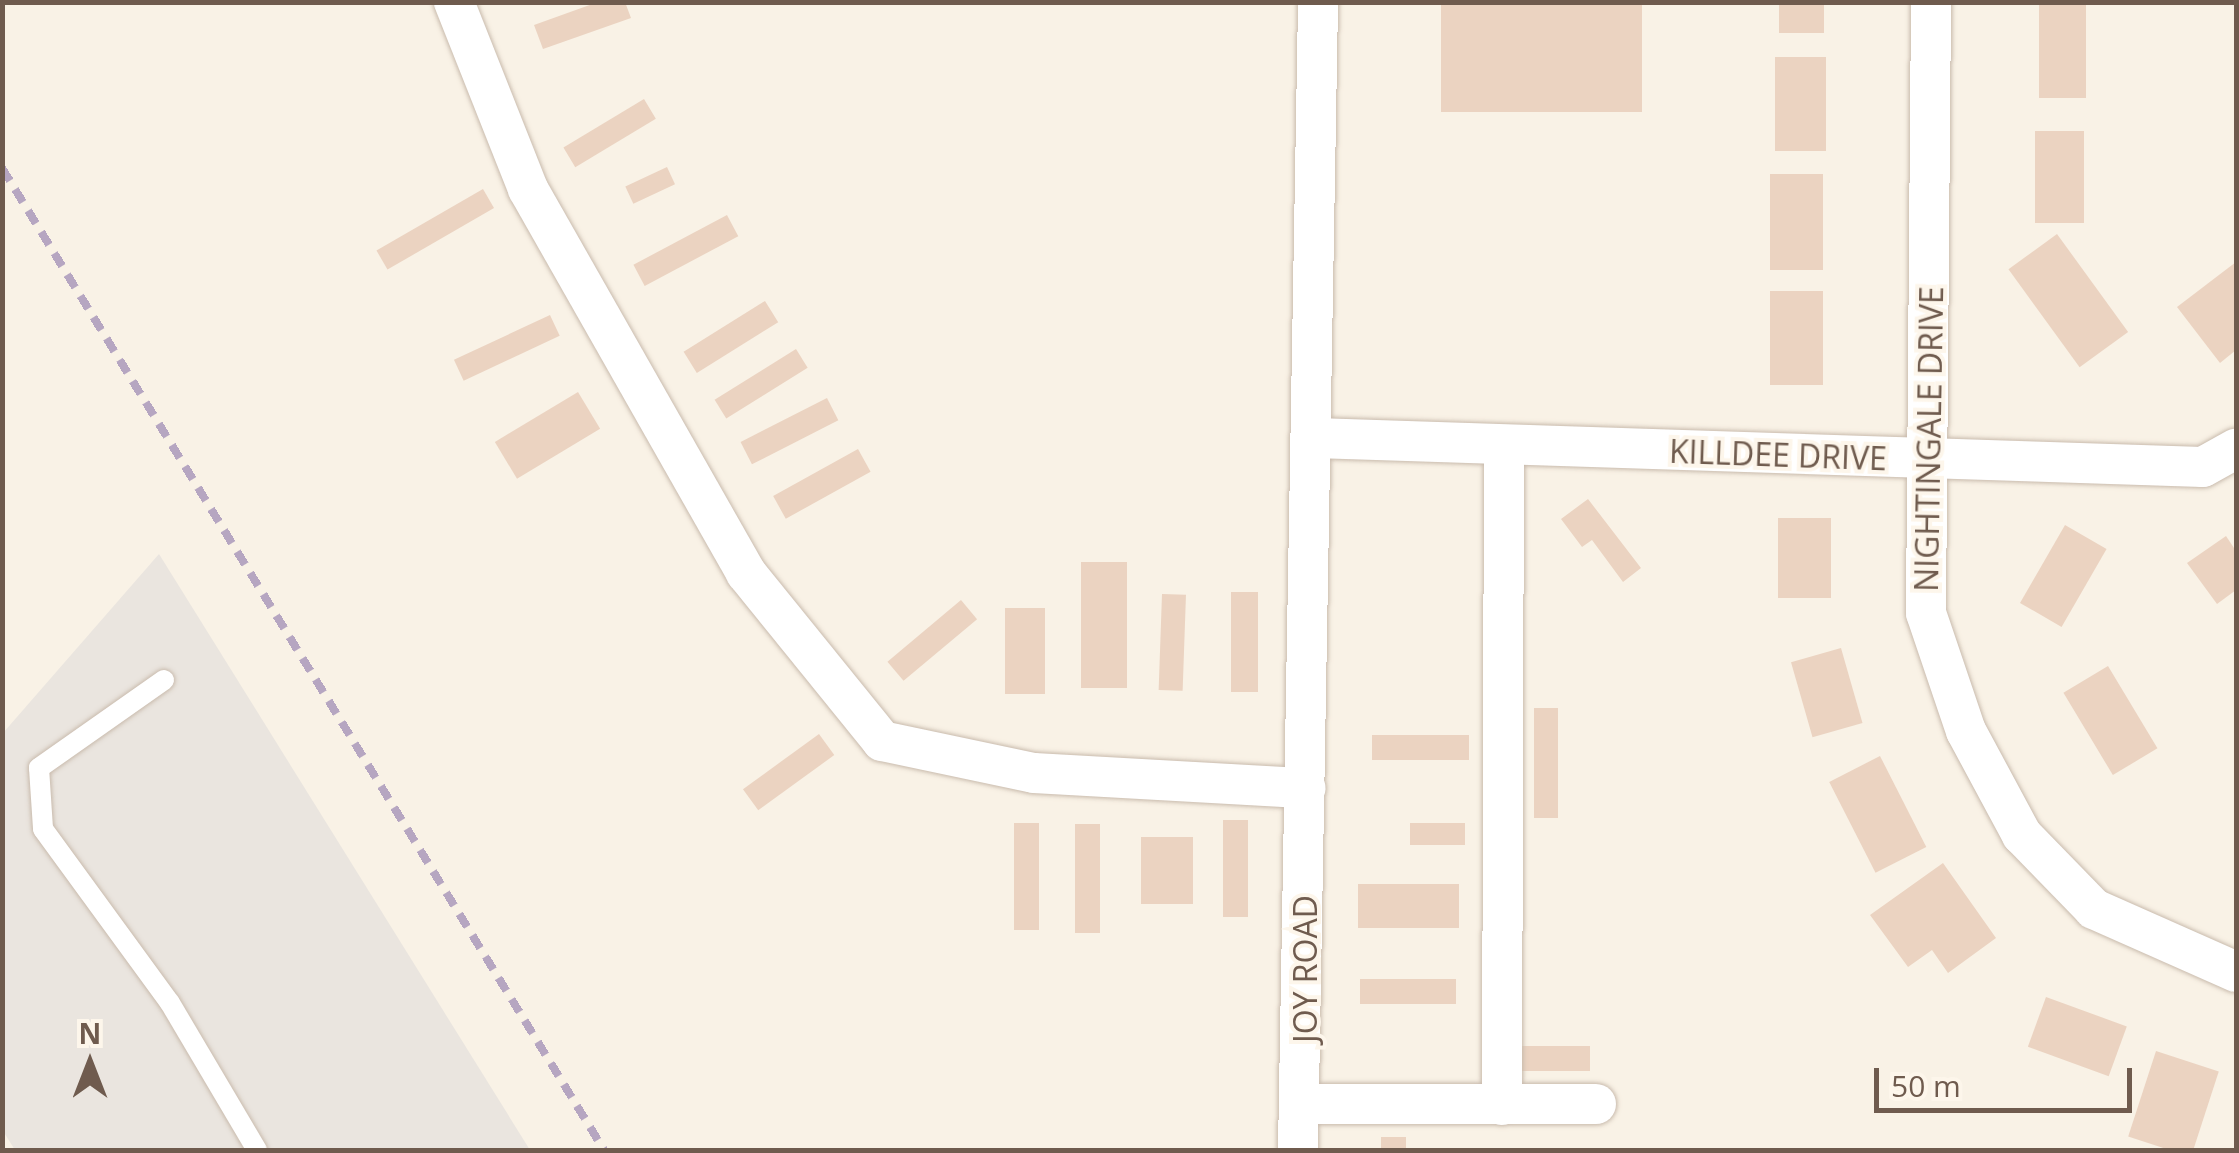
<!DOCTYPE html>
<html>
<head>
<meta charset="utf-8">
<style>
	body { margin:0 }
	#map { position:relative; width:2239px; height:1153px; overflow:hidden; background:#f9f2e6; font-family:"Open Sans",sans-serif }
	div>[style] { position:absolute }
	.industrial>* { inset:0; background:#eae5df }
	.building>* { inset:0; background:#ebd3c1; transform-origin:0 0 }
	.roads { filter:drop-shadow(0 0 2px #c9bbad) drop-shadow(0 0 2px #c9bbad) }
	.lane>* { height:20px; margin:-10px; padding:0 10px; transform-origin:10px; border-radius:10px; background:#fff }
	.street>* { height:40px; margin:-20px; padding:0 20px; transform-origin:20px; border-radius:20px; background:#fff }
	.rail>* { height:8px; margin-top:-4px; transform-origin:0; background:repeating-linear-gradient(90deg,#b6a6c1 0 15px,transparent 0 25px) }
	span { translate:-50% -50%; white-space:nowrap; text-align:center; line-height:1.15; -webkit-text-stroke:8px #fdf6eb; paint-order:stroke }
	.street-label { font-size:32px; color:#6f5b4e }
	.frame { position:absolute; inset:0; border:5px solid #6f5b4e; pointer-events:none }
	.north { position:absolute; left:40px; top:1013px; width:100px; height:100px; -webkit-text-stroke:8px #fdf6eb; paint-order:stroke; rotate:0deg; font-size:28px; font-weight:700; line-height:40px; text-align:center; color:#6f5b4e }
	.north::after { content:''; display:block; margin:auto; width:35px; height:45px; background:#6f5b4e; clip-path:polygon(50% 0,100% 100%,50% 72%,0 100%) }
	.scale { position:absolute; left:1874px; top:1068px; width:258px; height:45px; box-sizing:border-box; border:5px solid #6f5b4e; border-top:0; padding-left:12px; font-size:30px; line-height:35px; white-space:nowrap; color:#6f5b4e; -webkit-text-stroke:8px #fdf6eb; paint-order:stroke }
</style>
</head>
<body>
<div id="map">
	<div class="industrial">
		<div style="clip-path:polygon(159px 554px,530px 1150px,15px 1150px,3px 1131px,3px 733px)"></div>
	</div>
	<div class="building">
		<div style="clip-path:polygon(598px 2px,625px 2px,631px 18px,543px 49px,534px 25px)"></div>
		<div style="left:1441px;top:2px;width:201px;height:110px"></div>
		<div style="left:1779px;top:2px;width:45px;height:31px"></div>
		<div style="left:2039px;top:5px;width:47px;height:93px"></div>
		<div style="left:1775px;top:57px;width:51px;height:94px"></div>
		<div style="left:644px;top:99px;width:23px;height:94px;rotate:59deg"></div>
		<div style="left:2035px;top:131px;width:49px;height:92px"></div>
		<div style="left:667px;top:167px;width:19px;height:46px;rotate:65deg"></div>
		<div style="left:1770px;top:174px;width:53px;height:96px"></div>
		<div style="left:483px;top:189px;width:22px;height:123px;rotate:60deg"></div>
		<div style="left:727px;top:215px;width:24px;height:106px;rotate:62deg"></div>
		<div style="left:2057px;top:234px;width:121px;height:60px;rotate:54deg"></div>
		<div style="clip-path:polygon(2236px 262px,2236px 350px,2220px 363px,2177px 307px)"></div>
		<div style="left:1770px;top:291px;width:53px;height:94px"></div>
		<div style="left:765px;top:301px;width:25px;height:96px;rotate:58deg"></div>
		<div style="left:550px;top:315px;width:23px;height:106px;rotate:65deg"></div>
		<div style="left:796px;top:349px;width:22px;height:96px;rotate:58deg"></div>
		<div style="left:578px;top:392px;width:43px;height:97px;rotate:59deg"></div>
		<div style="left:827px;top:398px;width:25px;height:97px;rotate:63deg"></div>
		<div style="left:858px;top:449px;width:26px;height:97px;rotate:61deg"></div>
		<div style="clip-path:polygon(1588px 499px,1641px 568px,1623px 582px,1592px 540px,1582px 547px,1561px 519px)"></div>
		<div style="left:1778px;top:518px;width:53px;height:80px"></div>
		<div style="left:2065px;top:525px;width:48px;height:90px;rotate:30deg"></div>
		<div style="clip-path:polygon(2226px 536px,2236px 551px,2236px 590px,2217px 604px,2187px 563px)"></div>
		<div style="left:1081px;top:562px;width:46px;height:126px"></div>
		<div style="left:1231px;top:592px;width:27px;height:100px"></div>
		<div style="left:1162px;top:594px;width:24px;height:96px;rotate:2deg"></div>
		<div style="left:961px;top:600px;width:25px;height:96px;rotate:50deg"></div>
		<div style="left:1005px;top:608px;width:40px;height:86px"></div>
		<div style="left:1841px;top:648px;width:78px;height:52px;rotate:74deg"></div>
		<div style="left:2108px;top:666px;width:96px;height:52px;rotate:59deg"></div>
		<div style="left:1534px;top:708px;width:24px;height:110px"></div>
		<div style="left:819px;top:734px;width:26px;height:94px;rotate:54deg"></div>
		<div style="left:1372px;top:735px;width:97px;height:25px"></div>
		<div style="left:1880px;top:756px;width:102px;height:57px;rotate:63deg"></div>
		<div style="left:1223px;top:820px;width:25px;height:97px"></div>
		<div style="left:1014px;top:823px;width:25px;height:107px"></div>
		<div style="left:1410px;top:823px;width:55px;height:22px"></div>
		<div style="left:1075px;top:824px;width:25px;height:109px"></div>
		<div style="left:1141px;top:837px;width:52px;height:67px"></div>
		<div style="clip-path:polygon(1943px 863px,1996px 938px,1948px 973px,1932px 950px,1908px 967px,1870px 915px)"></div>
		<div style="left:1358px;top:884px;width:101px;height:44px"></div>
		<div style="left:1360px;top:979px;width:96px;height:25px"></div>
		<div style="left:2046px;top:997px;width:86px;height:53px;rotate:20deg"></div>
		<div style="left:1518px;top:1046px;width:72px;height:25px"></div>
		<div style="left:2156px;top:1051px;width:66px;height:90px;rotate:18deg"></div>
		<div style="left:1381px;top:1137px;width:25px;height:13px"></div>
	</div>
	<div class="roads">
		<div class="lane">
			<div style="left:164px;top:680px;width:153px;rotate:144.9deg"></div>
			<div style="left:39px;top:768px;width:61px;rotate:86.2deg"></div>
			<div style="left:43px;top:829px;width:215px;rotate:53.9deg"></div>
			<div style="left:170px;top:1003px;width:171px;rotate:59.4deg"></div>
		</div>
		<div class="street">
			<div style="left:454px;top:2px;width:201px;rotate:68.4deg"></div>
			<div style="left:528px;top:189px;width:442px;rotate:60.4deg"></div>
			<div style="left:746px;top:573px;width:216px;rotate:51deg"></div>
			<div style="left:882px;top:741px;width:155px;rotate:11.9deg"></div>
			<div style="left:1034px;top:773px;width:272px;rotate:3.2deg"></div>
			<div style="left:1931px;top:2px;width:611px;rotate:90.47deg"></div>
			<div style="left:1926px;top:613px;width:125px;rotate:71.3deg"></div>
			<div style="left:1966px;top:731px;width:118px;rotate:61.7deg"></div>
			<div style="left:2022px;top:835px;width:103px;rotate:45.8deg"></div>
			<div style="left:2094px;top:909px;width:155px;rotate:23.9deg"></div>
			<div style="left:1315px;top:438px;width:888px;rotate:1.87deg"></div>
			<div style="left:2203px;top:467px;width:38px;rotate:-29deg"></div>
			<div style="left:1304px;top:1104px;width:292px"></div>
			<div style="left:1502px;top:1105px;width:659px;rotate:-89.83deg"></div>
			<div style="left:1298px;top:1150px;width:1148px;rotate:-89deg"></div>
		</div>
	</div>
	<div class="rail">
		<div style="left:2px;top:168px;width:1152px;rotate:58.49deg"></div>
	</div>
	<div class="street-label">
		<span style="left:1929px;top:439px;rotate:-89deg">NIGHTINGALE DRIVE</span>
		<span style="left:1778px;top:455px;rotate:2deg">KILLDEE DRIVE</span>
		<span style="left:1305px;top:969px;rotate:-90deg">JOY ROAD</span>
	</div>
	<div class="frame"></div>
	<div class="north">N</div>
	<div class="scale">50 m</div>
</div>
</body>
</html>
